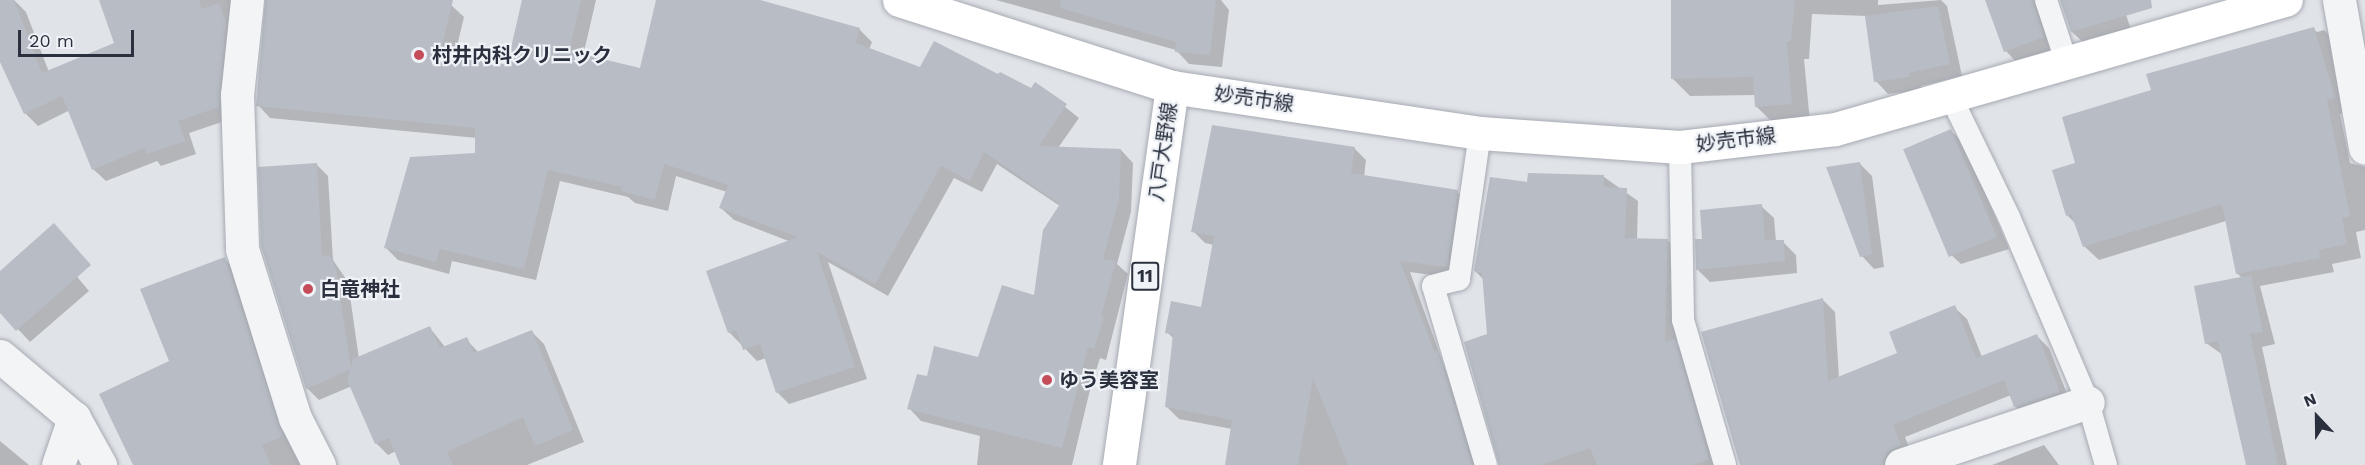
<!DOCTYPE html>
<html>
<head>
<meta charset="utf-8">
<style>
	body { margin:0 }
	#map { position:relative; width:2365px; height:465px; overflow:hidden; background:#e0e3e8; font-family:"Work Sans","Noto Sans JP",sans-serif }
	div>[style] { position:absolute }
	.shadow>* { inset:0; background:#0003 }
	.building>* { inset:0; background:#b8bcc4; transform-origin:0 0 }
	.roads { filter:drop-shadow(0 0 2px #a6aab2) drop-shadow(0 0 2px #a6aab2) }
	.service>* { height:22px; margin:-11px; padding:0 11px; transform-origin:11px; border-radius:11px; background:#f2f4f6 }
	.minor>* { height:33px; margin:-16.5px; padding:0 16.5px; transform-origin:16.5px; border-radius:16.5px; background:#f2f4f6 }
	.secondary>* { height:33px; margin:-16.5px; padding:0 16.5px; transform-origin:16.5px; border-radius:16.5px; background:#fff }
	.primary>* { height:33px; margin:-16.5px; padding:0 16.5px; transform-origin:16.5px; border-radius:16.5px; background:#fff }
	.dots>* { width:16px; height:16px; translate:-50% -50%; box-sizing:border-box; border:3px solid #eff2f6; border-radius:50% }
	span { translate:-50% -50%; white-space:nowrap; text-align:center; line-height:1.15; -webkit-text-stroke:4.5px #eff2f6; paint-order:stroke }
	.shield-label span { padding:2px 4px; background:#eff2f6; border:2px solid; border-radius:4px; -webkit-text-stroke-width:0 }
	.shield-label { font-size:18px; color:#2a303e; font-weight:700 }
	.poi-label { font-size:20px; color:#2a303e; font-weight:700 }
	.left { translate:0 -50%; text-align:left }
	.street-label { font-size:20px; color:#2a303e }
	.north { position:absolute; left:2287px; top:387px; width:60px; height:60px; -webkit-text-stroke:4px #eff2f6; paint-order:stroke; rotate:338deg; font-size:16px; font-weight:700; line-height:24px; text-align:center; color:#2a303e }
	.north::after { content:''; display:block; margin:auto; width:21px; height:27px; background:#2a303e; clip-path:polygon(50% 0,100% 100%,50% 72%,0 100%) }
	.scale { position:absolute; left:18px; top:30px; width:116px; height:27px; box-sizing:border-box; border:3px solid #2a303e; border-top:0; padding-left:8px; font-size:18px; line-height:21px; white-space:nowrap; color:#2a303e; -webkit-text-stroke:4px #eff2f6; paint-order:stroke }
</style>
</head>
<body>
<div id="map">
	<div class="shadow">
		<div style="clip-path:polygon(14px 0,26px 12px,49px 72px,116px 44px,100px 0,247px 0,231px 119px,189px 133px,196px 154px,161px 166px,157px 161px,106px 181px,93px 169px,70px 110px,38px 126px,25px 113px,0 59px,0 5px)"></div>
		<div style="clip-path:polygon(266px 0,431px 0,451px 5px,464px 17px,455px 55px,508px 66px,523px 0,596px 0,583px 56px,641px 70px,657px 0,754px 0,859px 29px,872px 42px,869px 50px,921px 69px,999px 76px,1032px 90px,1036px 84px,1079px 118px,1058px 148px,1121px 150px,1133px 163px,1131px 212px,1117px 264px,1128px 274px,1106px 360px,1100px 358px,1090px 390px,1072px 465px,977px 465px,980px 436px,921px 421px,909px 408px,928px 378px,979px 358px,1036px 297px,1060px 206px,997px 164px,982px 192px,954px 178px,888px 296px,828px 262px,867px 379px,789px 404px,777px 392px,766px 358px,757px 361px,729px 332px,791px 242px,734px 220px,721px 208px,727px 192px,676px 176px,668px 211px,635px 203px,628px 197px,560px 181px,536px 280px,452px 261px,449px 274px,398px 260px,386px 248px,476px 154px,477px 138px,270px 118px,258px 105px)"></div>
		<div style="clip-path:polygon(996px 0,1221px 0,1229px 10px,1222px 67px,1189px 64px,1176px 50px)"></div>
		<div style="clip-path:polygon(1672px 0,1878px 0,1878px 5px,1941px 0,1947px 6px,1962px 76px,1921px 86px,1922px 90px,1888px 94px,1876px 81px,1867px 16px,1812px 14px,1809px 59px,1804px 59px,1810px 122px,1775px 125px,1757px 107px,1756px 95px,1690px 96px,1672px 78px)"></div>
		<div style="clip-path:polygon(1987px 0,2055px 0,2056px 50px,2018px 64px,2006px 51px)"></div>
		<div style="clip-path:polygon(2062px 0,2135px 0,2123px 5px,2131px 30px,2085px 44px,2072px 32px)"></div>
		<div style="clip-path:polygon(2313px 28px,2317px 32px,2324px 30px,2339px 44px,2349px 111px,2340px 114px,2350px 163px,2365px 167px,2365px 230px,2356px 232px,2361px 258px,2332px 264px,2334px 272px,2260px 286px,2275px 344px,2262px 347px,2287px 465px,2247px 465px,2223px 355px,2206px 343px,2242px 278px,2237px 273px,2226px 221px,2099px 260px,2084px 246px,2076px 224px,2067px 215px,2077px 164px,2153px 91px)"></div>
		<div style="clip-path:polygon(1951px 131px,1964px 143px,2009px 249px,1961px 264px,1948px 252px)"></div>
		<div style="clip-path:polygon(1354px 148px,1366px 160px,1364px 177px,1457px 192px,1470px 204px,1459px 279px,1410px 272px,1480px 465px,1226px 465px,1232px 429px,1179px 419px,1167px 407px,1174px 339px,1167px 332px,1202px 308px,1214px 245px,1205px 243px,1193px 231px)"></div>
		<div style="clip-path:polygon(316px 164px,328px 176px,333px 260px,348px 282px,359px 359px,430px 328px,445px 347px,466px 339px,479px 353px,532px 332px,544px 344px,584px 442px,527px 465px,402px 465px,396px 451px,388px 455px,376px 443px,352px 386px,319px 400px,307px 388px)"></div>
		<div style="clip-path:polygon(1860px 164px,1872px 176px,1884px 267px,1874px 269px,1862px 256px)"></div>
		<div style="clip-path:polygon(1604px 177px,1638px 201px,1637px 240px,1667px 240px,1680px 252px,1677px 344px,1686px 353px,1719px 465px,1500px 465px,1484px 280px,1475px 271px,1529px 184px)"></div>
		<div style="clip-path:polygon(1761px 206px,1774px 218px,1776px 242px,1783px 242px,1796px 255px,1797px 273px,1710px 282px,1697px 269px)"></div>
		<div style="clip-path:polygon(54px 249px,89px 291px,30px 342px,0 310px,0 273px)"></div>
		<div style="clip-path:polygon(225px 259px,237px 272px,302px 465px,135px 465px,171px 362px)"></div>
		<div style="clip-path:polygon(1823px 300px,1835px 312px,1839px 378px,1898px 354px,1954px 307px,1967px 319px,1982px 357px,2037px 336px,2049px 348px,2071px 404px,2028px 419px,2015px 406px,2011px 395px,1905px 437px,1913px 457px,1893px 465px,1741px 465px)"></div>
		<div style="clip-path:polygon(0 441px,29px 465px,0 465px)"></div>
		<div style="clip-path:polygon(2044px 445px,2059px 465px,1992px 465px)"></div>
	</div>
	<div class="building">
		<div style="clip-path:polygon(0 0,14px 0,42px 73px,114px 43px,99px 0,199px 0,202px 9px,219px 3px,226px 22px,219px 107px,178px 121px,185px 141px,147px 154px,145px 148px,92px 170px,62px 96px,24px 114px,0 62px)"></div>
		<div style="clip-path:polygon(265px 0,453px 0,441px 50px,507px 65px,522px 0,581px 0,569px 51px,640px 68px,656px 0,760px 0,860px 28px,856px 43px,920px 67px,934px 41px,998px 74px,1000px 72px,1031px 88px,1035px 82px,1067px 104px,1039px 146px,1121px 149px,1119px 199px,1103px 259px,1116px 261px,1101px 316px,1104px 317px,1094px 349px,1088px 347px,1062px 448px,907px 409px,917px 374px,927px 376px,934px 346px,978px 357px,1002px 285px,1034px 295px,1043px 230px,1060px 204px,984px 152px,970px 181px,941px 166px,875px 284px,817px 252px,855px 367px,776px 393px,760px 344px,743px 350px,736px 330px,728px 333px,706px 271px,798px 237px,719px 208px,728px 185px,664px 164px,655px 200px,621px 191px,622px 187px,548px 170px,524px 269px,440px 249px,436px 262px,384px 248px,410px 157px,475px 153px,475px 128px,256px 106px)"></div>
		<div style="clip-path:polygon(1061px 0,1216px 0,1210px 55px,1175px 52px,1176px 42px,1060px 8px)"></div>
		<div style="clip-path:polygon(1671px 0,1795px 0,1791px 41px,1787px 42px,1792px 104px,1755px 107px,1753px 77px,1671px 79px)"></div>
		<div style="clip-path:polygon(1985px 0,2033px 0,2044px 37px,2004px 52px)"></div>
		<div style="clip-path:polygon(2060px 0,2151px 0,2152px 8px,2071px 32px)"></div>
		<div style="clip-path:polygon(1938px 6px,1950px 64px,1909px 73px,1910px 77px,1874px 82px,1865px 16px)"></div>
		<div style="clip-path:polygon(2314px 27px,2335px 97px,2327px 100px,2350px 216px,2342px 218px,2347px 244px,2319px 250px,2321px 258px,2236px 274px,2222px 204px,2083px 247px,2071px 214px,2066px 216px,2052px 170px,2075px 163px,2062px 117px,2151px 90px,2146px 74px)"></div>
		<div style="clip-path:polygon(1212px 125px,1355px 147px,1351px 173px,1458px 190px,1447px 267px,1400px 261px,1434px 351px,1438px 350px,1472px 465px,1348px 465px,1313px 378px,1298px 465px,1225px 465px,1232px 420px,1165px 407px,1173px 334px,1165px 333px,1171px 301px,1201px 307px,1214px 236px,1191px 232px)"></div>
		<div style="left:1951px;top:129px;width:117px;height:52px;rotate:67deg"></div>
		<div style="clip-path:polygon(1860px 162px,1872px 254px,1860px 257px,1826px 167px)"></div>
		<div style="clip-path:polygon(317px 163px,322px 256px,330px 255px,336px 269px,351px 368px,353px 359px,430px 326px,440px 348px,467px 337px,474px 353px,532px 330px,573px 430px,535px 446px,523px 417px,447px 452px,453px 465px,400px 465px,389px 438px,375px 444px,347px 380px,350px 370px,306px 389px,261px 246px,258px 167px)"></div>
		<div style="clip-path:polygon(1528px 173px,1604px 175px,1604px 187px,1627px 188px,1625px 238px,1668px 239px,1665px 342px,1675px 339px,1709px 459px,1693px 465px,1597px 465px,1590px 448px,1541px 465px,1499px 465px,1464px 342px,1487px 334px,1482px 273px,1474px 271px,1490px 177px,1527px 182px)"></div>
		<div style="clip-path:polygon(1762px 204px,1765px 240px,1784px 240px,1785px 261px,1696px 270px,1695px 239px,1702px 239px,1700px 210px)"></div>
		<div style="clip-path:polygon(54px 223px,91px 265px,16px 331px,0 313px,0 271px)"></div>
		<div style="clip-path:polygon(225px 257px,283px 436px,262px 445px,271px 465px,133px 465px,99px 394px,169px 361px,140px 289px)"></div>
		<div style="clip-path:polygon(2251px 275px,2263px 332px,2250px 334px,2278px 465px,2246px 465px,2218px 341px,2205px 344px,2194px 286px)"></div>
		<div style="clip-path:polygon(1823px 298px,1828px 381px,1897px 353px,1889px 332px,1955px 305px,1976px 358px,2037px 334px,2060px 392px,2014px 407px,2004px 380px,1893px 425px,1901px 445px,1887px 452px,1883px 465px,1740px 465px,1701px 332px)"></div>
	</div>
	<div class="roads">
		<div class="service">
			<div style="left:2046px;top:0;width:67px;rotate:71.8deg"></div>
			<div style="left:1951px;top:97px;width:133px;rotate:64.2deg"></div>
			<div style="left:2009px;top:217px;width:201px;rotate:66.9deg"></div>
			<div style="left:2088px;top:402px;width:66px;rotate:74.1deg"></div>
			<div style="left:1480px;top:133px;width:148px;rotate:98.2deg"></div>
			<div style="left:1459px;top:279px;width:27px;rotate:165deg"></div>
			<div style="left:1433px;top:286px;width:187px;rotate:73.5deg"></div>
			<div style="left:1680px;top:147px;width:173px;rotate:89deg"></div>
			<div style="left:1683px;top:320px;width:151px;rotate:73.8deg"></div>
		</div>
		<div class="minor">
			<div style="left:247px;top:0;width:96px;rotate:96deg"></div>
			<div style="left:237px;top:95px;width:154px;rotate:88.1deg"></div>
			<div style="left:242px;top:249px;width:177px;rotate:72.6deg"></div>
			<div style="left:295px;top:418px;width:53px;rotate:62.9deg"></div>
			<div style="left:2339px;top:0;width:150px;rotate:80deg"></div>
			<div style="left:0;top:356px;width:97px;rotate:40deg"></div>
			<div style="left:74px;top:418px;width:54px;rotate:61deg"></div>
			<div style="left:58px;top:465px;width:50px;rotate:-71.2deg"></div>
			<div style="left:1901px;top:465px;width:197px;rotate:-18.6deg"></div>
		</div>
		<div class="secondary">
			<div style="left:1172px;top:87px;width:311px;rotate:8.5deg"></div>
			<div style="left:1480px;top:133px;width:200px;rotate:4deg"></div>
			<div style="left:1680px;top:147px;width:156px;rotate:-6.6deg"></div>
			<div style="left:1835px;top:129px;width:469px;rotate:-16deg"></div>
		</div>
		<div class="primary">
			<div style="left:899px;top:0;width:287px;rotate:17.7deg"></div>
			<div style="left:1172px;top:87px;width:382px;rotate:98deg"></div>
		</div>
	</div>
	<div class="dots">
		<div style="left:419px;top:55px;background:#c54d5a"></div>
		<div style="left:308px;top:289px;background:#c54d5a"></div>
		<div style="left:1047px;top:380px;background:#c54d5a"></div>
	</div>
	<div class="shield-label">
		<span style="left:1145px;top:276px">11</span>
	</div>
	<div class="poi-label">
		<span class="left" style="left:432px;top:55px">村井内科クリニック</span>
		<span class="left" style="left:320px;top:289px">白竜神社</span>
		<span class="left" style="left:1059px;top:380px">ゆう美容室</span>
	</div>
	<div class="street-label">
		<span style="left:1254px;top:99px;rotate:8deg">妙売市線</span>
		<span style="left:1736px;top:140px;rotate:-7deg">妙売市線</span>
		<span style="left:1163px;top:152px;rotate:-82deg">八戸大野線</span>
	</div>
	<div class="north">N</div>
	<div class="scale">20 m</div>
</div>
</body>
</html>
